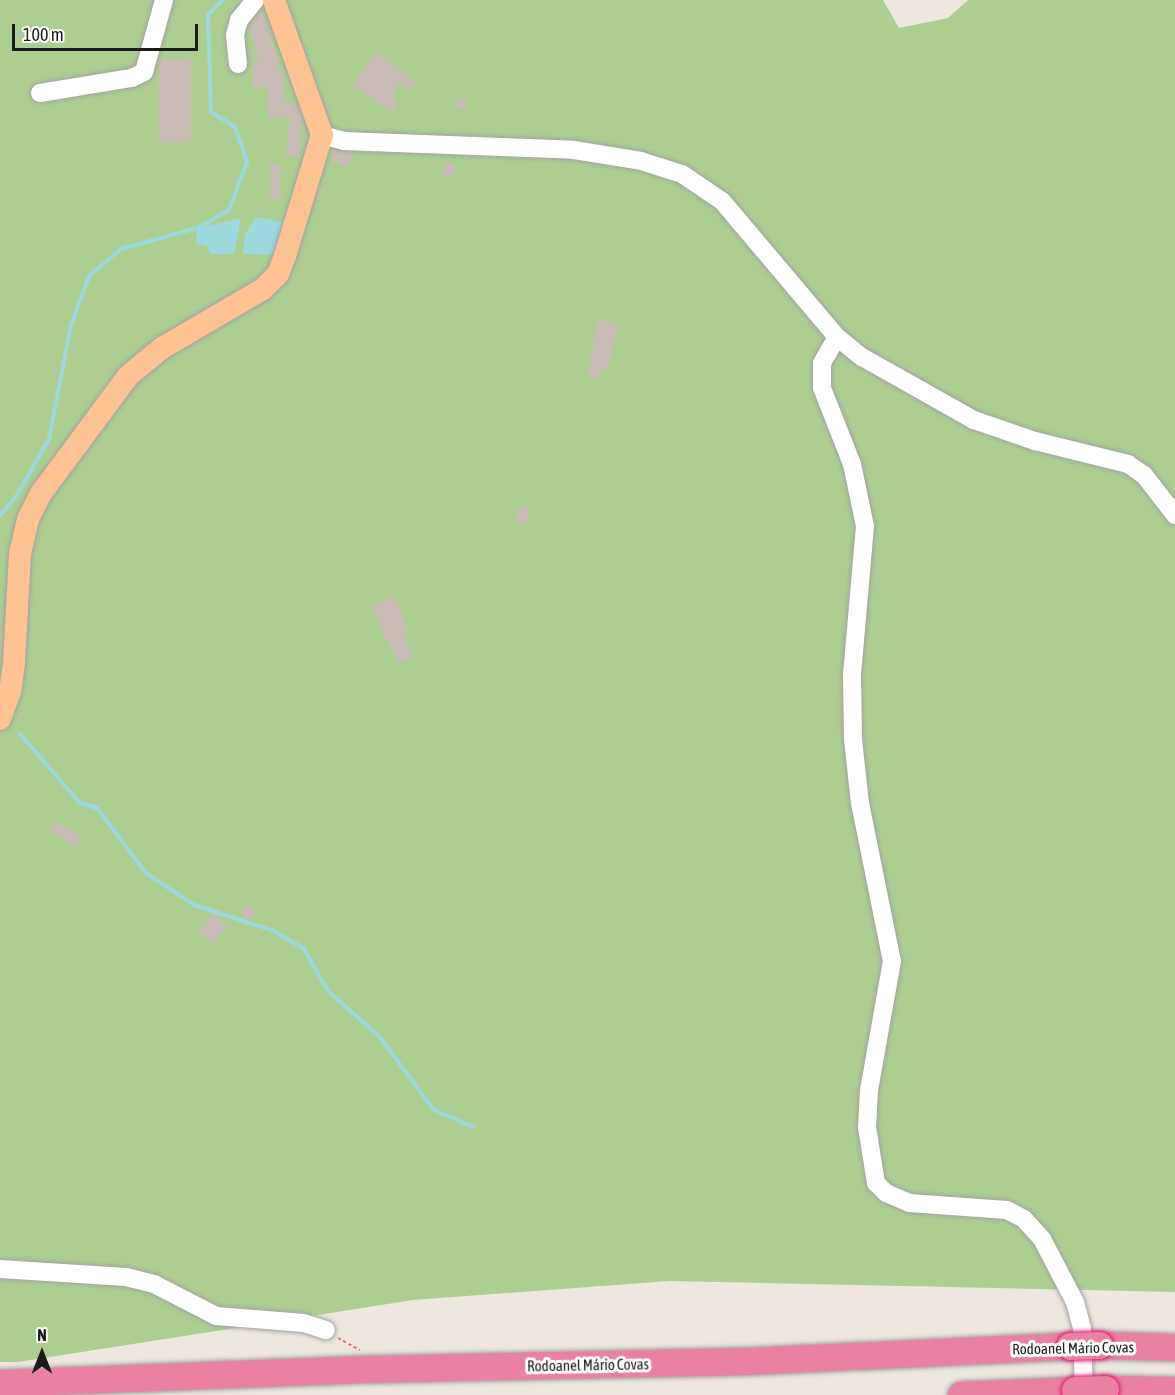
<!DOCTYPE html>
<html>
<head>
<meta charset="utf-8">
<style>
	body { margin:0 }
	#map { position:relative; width:1175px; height:1395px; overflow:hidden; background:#ede7df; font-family:"Asap Condensed",sans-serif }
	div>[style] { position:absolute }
	.forest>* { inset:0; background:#accf91 }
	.water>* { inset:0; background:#9dd8de }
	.stream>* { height:4px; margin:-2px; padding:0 2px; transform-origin:2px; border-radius:2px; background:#9dd8de }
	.building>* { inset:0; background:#c9bcb6; transform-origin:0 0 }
	.path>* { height:2px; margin-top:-1px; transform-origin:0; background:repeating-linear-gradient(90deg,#ff5f63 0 3px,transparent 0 6px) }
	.roads { filter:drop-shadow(0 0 2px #a2a2a2) drop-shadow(0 0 2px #a2a2a2) }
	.minor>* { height:18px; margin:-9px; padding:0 9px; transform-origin:9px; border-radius:9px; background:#fff }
	.major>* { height:22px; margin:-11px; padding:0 11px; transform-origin:11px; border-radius:11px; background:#ffc293 }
	.highway>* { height:27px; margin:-13.5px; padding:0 13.5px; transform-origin:13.5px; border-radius:13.5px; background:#ea81a3 }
	.bridges { filter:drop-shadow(0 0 2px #dd1a77) drop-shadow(0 0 2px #dd1a77) }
	.highway-bridge>* { height:27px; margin:-13.5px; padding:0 13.5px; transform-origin:13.5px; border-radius:13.5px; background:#ea81a3 }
	span { translate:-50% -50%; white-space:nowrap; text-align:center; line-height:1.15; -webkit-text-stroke:6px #fff; paint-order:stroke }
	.street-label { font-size:15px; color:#1b1b1b }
	.north { position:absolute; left:12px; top:1323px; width:60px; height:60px; -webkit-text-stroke:4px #fff; paint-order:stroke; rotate:0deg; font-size:16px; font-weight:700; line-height:24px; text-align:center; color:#1b1b1b }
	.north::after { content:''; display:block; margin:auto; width:21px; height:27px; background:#1b1b1b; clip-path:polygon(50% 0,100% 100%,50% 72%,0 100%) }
	.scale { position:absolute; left:12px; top:24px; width:186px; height:27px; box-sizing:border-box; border:3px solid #1b1b1b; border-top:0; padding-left:8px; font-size:18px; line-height:21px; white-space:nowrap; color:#1b1b1b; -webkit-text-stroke:4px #fff; paint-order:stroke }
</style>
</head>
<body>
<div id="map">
	<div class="forest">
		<div style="clip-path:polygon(0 0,883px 0,899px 28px,948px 18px,968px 0,1175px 0,1175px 1292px,670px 1281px,413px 1300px,18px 1362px,0 1362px)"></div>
	</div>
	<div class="water">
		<div style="clip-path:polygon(256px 217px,283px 222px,282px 240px,274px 255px,243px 254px,245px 234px)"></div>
		<div style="clip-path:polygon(241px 218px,234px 254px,211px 254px,206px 245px,196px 245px,197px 228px)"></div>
	</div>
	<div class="stream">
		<div style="left:0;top:516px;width:27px;rotate:-51deg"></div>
		<div style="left:17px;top:495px;width:64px;rotate:-60.3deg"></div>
		<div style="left:49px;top:439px;width:116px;rotate:-79.1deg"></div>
		<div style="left:71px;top:325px;width:52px;rotate:-69.8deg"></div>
		<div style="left:89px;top:276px;width:42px;rotate:-40.2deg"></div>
		<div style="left:121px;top:249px;width:79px;rotate:-15.4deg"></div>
		<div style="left:197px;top:228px;width:37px;rotate:-29deg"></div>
		<div style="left:229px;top:210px;width:51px;rotate:-69.4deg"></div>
		<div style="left:247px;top:162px;width:37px;rotate:-109deg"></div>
		<div style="left:235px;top:127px;width:28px;rotate:-148deg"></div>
		<div style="left:211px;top:112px;width:97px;rotate:-91.8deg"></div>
		<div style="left:208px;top:15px;width:21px;rotate:-45deg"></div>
		<div style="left:20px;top:734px;width:91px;rotate:49deg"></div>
		<div style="left:80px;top:803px;width:18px;rotate:16deg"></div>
		<div style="left:97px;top:808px;width:81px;rotate:53deg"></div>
		<div style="left:146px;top:873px;width:58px;rotate:33.7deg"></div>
		<div style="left:194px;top:905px;width:84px;rotate:18deg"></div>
		<div style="left:274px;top:931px;width:35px;rotate:31deg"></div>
		<div style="left:304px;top:949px;width:48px;rotate:60.3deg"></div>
		<div style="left:328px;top:991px;width:68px;rotate:41.4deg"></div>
		<div style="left:379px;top:1036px;width:92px;rotate:53.4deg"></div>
		<div style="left:434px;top:1110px;width:43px;rotate:23deg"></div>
	</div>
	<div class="building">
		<div style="clip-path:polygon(263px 11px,280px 71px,284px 70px,284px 101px,296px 103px,302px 119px,299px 157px,286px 155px,290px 118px,268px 118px,267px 87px,253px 88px,253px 62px,259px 62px,249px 26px)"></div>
		<div style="clip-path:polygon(376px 52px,416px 82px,410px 90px,397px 81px,394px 102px,398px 105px,393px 113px,352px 85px)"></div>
		<div style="left:159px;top:59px;width:32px;height:83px"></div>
		<div style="left:456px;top:98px;width:11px;height:9px;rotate:10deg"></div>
		<div style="clip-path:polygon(335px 150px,353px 153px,348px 167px,331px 161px)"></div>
		<div style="clip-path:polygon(443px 164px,455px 164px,454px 176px,442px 176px)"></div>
		<div style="left:270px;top:165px;width:10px;height:34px"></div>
		<div style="clip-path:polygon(597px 320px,618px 323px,608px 369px,601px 369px,600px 379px,588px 377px)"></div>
		<div style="left:519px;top:506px;width:11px;height:16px;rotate:10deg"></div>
		<div style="clip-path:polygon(395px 597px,409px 633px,404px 635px,412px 658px,398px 663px,371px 606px)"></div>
		<div style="clip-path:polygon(54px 822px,81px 836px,76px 847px,49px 830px)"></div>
		<div style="left:248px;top:904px;width:12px;height:12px;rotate:42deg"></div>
		<div style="left:213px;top:913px;width:20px;height:23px;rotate:41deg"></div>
	</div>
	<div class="path">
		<div style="left:338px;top:1338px;width:25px;rotate:29deg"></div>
	</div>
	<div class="roads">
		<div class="minor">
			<div style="left:238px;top:64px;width:29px;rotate:-96deg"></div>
			<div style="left:235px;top:35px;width:16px;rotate:-75deg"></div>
			<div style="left:239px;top:20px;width:26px;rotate:-51deg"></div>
			<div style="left:40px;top:93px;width:93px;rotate:-9.3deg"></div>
			<div style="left:132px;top:78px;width:13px;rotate:-27deg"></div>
			<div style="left:144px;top:72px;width:75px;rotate:-74.5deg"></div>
			<div style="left:322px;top:135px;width:23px;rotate:15deg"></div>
			<div style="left:344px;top:141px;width:230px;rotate:2.2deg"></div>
			<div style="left:574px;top:150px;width:68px;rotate:9.3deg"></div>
			<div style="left:641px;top:161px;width:43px;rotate:17.6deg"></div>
			<div style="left:682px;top:174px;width:48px;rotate:34deg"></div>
			<div style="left:722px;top:201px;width:178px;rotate:49.8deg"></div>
			<div style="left:837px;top:337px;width:32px;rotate:39deg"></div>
			<div style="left:862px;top:357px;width:129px;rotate:29.4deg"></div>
			<div style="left:974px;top:420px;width:65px;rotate:19deg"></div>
			<div style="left:1035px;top:441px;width:96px;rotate:13.9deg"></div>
			<div style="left:1128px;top:464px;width:19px;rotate:35deg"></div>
			<div style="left:1144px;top:475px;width:51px;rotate:52.2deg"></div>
			<div style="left:837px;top:337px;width:30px;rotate:120deg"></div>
			<div style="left:822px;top:363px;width:25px;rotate:90deg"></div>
			<div style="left:822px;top:388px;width:82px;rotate:68.5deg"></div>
			<div style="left:852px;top:464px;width:63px;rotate:78.2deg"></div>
			<div style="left:865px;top:526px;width:150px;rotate:95deg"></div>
			<div style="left:852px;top:675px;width:64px;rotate:89.1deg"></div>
			<div style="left:853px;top:739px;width:64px;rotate:83.8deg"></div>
			<div style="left:860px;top:803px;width:161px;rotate:78.6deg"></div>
			<div style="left:892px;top:961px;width:131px;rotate:100.1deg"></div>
			<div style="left:869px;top:1090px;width:37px;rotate:93deg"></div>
			<div style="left:867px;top:1127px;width:57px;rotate:80.9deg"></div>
			<div style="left:876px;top:1183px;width:14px;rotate:45deg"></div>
			<div style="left:886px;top:1193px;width:25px;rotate:23deg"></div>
			<div style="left:909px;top:1203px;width:98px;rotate:4.1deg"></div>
			<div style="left:1007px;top:1210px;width:19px;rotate:28deg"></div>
			<div style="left:1024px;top:1219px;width:27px;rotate:48deg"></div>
			<div style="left:1042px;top:1239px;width:71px;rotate:62.4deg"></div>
			<div style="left:1075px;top:1302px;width:27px;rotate:75deg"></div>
			<div style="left:1082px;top:1328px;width:67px;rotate:88.3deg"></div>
			<div style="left:0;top:1269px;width:126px;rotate:3.6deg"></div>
			<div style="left:126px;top:1277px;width:29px;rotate:14deg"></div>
			<div style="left:154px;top:1284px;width:70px;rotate:27.3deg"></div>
			<div style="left:216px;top:1316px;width:88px;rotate:4.5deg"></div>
			<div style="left:304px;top:1323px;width:23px;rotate:18deg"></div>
		</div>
		<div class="major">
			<div style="left:0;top:719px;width:29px;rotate:-70deg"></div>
			<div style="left:10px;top:692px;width:30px;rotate:-82deg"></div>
			<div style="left:14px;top:662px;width:108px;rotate:-86.8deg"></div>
			<div style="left:20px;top:554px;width:36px;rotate:-77deg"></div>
			<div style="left:28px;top:519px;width:30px;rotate:-63deg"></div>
			<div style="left:42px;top:492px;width:144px;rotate:-53.4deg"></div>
			<div style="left:128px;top:376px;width:44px;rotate:-39.5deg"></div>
			<div style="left:162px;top:348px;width:117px;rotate:-30.3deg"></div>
			<div style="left:263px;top:289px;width:21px;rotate:-45deg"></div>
			<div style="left:278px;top:274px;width:19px;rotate:-69deg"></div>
			<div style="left:285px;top:256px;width:127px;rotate:-73deg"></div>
			<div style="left:322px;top:135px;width:143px;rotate:-109.6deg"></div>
		</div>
		<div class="highway">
			<div style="left:1099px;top:1345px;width:76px;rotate:1.5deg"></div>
			<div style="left:0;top:1383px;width:365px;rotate:-2.2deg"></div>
			<div style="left:365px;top:1369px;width:382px;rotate:-1.2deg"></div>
			<div style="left:747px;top:1361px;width:323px;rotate:-2.7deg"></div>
			<div style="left:1105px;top:1389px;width:70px;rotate:0.8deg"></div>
			<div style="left:961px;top:1395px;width:114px;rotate:-2.5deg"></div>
		</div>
	</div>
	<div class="bridges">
		<div class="highway-bridge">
			<div style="left:1070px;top:1346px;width:29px;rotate:-2deg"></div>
			<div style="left:1075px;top:1390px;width:30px;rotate:-2deg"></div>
		</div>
	</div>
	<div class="street-label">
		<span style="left:1073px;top:1348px;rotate:-1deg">Rodoanel Mário Covas</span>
		<span style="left:588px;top:1365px;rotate:-1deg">Rodoanel Mário Covas</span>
	</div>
	<div class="north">N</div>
	<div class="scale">100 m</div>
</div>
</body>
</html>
